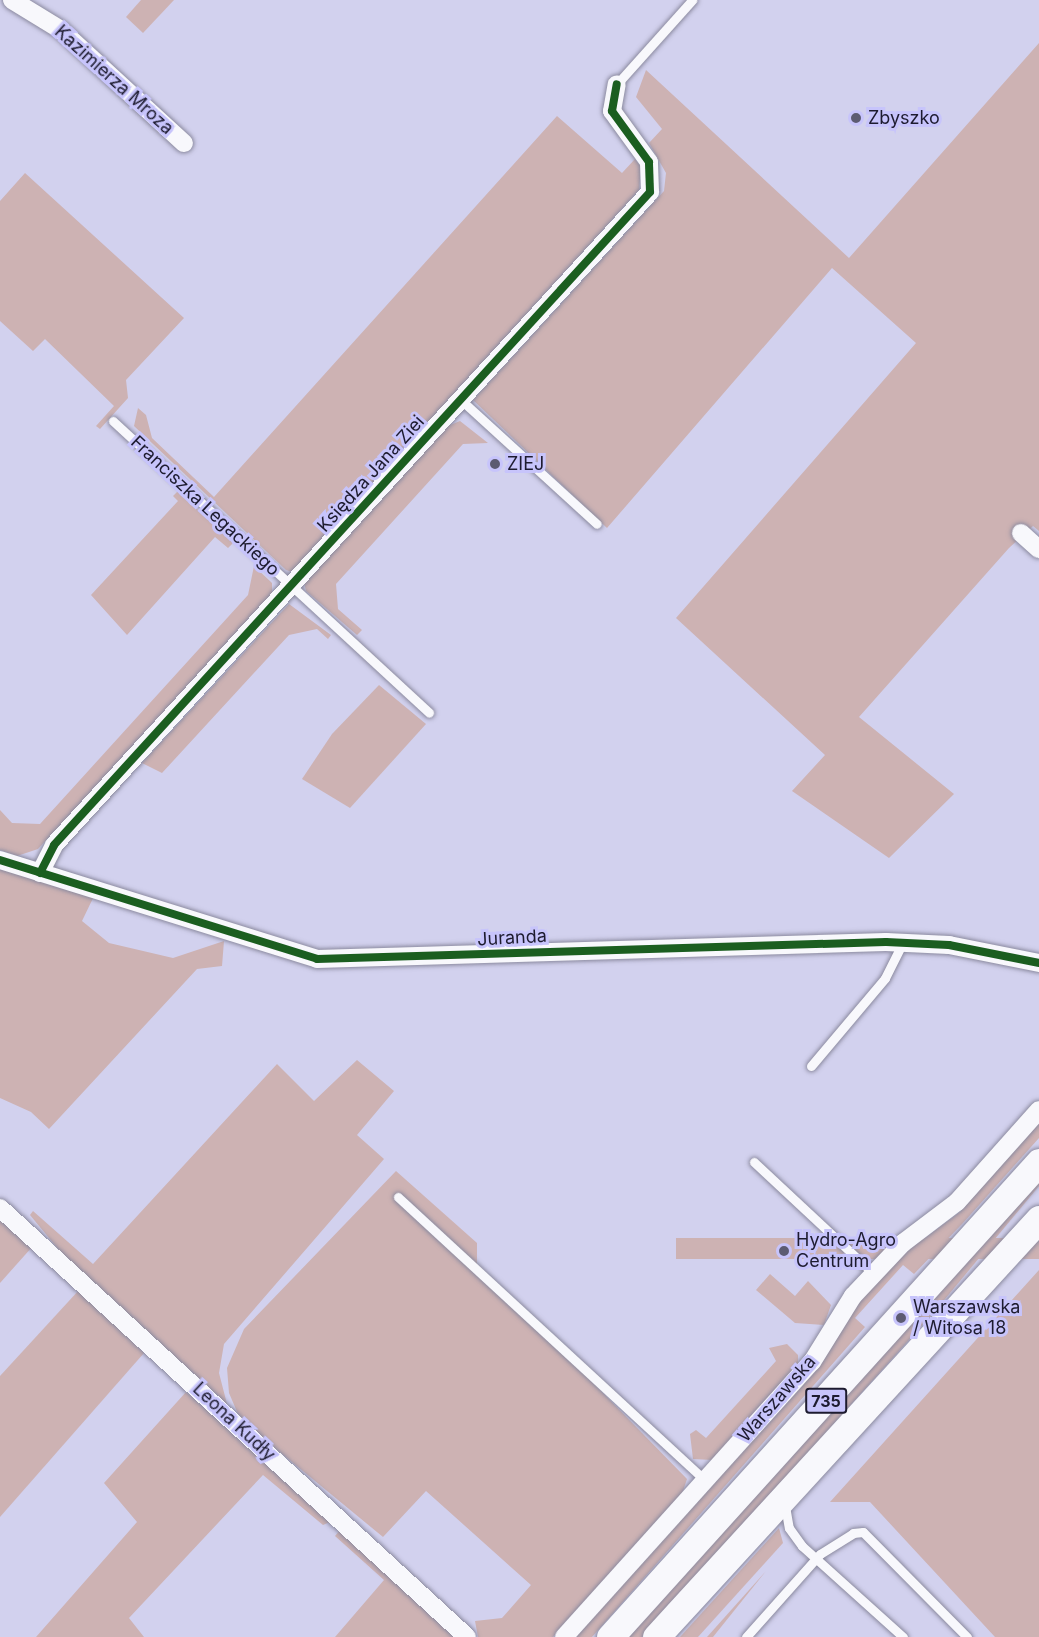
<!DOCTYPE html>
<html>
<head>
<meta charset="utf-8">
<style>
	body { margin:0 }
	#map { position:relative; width:1039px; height:1637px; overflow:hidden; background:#d2d1ee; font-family:Inter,sans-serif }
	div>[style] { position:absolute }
	.green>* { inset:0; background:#cdb2b3; transform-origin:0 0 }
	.roads { filter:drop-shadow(0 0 2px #8b8a9f) drop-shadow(0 0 2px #8b8a9f) }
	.lane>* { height:9px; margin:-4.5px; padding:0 4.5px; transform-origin:4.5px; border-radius:4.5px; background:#f8f8fc }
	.street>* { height:18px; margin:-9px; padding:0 9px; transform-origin:9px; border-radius:9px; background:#f8f8fc }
	.primary>* { height:27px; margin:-13.5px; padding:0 13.5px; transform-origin:13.5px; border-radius:13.5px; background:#f8f8fc }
	.cycleway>* { height:8px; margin:-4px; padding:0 4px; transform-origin:4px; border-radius:4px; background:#1b5e20 }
	.dots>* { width:16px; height:16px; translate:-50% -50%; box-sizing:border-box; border:3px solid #c7c4fb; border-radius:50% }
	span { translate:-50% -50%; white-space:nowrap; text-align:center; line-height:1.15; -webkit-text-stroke:6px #c7c4fb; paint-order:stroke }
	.shield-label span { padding:2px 4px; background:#c7c4fb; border:2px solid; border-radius:4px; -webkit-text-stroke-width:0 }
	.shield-label { font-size:16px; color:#1d1b2f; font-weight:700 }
	.street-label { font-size:18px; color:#1d1b2f }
	.poi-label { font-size:18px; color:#1d1b2f }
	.left { translate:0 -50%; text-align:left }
</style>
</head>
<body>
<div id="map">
	<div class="green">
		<div style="clip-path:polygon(141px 0,174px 0,143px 33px,126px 17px)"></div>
		<div style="clip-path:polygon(1039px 43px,1039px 531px,1033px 526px,1009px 548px,859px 717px,954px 794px,889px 858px,792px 791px,825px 755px,676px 618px,916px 343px,832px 268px,607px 528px,473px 400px,664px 191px,666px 173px,649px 143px,662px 129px,636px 97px,646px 70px,849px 258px)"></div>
		<div style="clip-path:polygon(557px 116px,622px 173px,635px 159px,641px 167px,639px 190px,292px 572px,286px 570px,134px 426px,138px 408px,146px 415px,152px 438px,214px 497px)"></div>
		<div style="clip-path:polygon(25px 173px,184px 318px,126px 380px,128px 398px,100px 429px,96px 426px,114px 406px,45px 339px,33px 351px,0 321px,0 201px)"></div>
		<div style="clip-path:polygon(460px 421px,488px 443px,463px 444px,336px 584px,338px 609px,362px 630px,357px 635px,306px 591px,304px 582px,448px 426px)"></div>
		<div style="clip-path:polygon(178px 491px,233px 543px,228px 548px,215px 537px,127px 635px,91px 595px,178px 501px,173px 496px)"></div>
		<div style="clip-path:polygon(254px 566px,272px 583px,272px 594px,38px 849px,17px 856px,0 850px,0 810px,12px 823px,40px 824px,248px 595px)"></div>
		<div style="clip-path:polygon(289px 604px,331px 635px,328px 639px,317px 629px,289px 635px,162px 773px,142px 763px)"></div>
		<div style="clip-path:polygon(379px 685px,426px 724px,350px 808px,302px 779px,332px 734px)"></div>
		<div style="clip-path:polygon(0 868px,95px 894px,82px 921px,109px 943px,173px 958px,224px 941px,222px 966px,197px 969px,49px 1129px,31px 1112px,0 1098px)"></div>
		<div style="clip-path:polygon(357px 1060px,394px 1091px,357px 1135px,384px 1159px,224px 1344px,219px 1373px,227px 1404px,64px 1256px,30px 1215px,33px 1211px,93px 1264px,277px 1064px,314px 1101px)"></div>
		<div style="clip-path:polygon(1039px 1122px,1039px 1138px,963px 1223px,914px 1274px,903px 1265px,855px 1318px,865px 1327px,592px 1637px,573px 1637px,847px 1314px,902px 1255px,960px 1212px)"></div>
		<div style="clip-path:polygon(396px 1171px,477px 1243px,477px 1264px,687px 1479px,682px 1494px,553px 1637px,478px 1637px,475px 1621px,502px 1618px,531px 1585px,426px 1491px,383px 1537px,253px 1430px,238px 1414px,229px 1393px,227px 1368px,244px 1329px)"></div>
		<div style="clip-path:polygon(1039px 1178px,1039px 1186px,935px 1311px,642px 1637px,628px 1637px)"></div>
		<div style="clip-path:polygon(0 1217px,33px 1246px,0 1283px)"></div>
		<div style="left:1039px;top:1238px;width:21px;height:363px;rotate:90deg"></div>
		<div style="clip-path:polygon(1039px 1270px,1039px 1637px,995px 1637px,870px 1502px,830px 1502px)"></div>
		<div style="clip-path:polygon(770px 1274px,795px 1296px,808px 1281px,831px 1305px,824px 1325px,795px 1323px,756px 1290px)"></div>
		<div style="clip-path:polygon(79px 1290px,144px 1353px,0 1517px,0 1376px)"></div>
		<div style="clip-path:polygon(787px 1344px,798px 1355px,798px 1365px,712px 1460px,693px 1459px,690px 1434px,696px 1430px,706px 1438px,776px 1361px,769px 1348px)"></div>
		<div style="clip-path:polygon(186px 1392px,332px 1521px,323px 1525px,263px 1475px,129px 1618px,144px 1637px,36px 1637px,137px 1522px,104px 1483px)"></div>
		<div style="clip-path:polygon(779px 1528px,783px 1543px,698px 1637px,680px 1637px)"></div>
		<div style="clip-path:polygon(341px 1529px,457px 1637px,335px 1637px,384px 1580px,335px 1536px)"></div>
		<div style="clip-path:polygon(766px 1571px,713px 1637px,707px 1637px)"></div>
	</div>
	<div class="roads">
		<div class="lane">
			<div style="left:617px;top:84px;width:113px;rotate:-48.2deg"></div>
			<div style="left:460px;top:399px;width:185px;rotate:42.4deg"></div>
			<div style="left:113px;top:421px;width:430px;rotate:42.7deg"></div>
			<div style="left:811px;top:1066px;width:115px;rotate:-49.9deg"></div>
			<div style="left:885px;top:978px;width:40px;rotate:-63.4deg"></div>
			<div style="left:754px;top:1162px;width:164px;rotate:43deg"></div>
			<div style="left:398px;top:1197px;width:418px;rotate:42.7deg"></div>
			<div style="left:785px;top:1506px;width:22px;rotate:80deg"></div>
			<div style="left:789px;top:1528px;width:22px;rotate:54deg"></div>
			<div style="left:802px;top:1546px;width:136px;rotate:42deg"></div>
			<div style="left:746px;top:1637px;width:111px;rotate:-48.3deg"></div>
			<div style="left:820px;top:1554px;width:39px;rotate:-32deg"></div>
			<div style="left:853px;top:1533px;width:10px;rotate:-6deg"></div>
			<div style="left:863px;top:1532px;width:148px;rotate:45.3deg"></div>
		</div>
		<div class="street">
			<div style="left:12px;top:0;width:57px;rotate:31.5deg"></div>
			<div style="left:61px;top:30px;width:167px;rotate:42.6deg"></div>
			<div style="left:1021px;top:533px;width:24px;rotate:42deg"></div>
			<div style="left:0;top:860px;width:332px;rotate:17.3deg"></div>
			<div style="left:317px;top:959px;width:569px;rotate:-1.71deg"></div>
			<div style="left:886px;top:942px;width:63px;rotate:2.7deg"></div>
			<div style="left:949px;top:945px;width:92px;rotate:11.3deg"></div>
			<div style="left:40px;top:873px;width:31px;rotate:-63deg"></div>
			<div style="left:54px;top:845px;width:884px;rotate:-47.61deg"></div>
			<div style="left:650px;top:192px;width:30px;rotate:-92deg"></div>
			<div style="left:649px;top:162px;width:63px;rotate:-126deg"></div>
			<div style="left:612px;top:111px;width:27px;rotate:-80deg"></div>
			<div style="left:0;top:1208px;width:634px;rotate:42.57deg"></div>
			<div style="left:564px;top:1637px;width:370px;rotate:-48deg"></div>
			<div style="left:812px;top:1362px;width:78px;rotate:-58.2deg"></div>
			<div style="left:853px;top:1296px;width:73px;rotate:-46.7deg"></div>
			<div style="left:903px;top:1243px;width:68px;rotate:-37.2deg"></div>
			<div style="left:957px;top:1202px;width:123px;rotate:-48.3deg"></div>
		</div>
		<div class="primary">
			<div style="left:610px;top:1637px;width:640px;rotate:-47.91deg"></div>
			<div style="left:656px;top:1637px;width:567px;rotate:-47.5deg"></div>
		</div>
	</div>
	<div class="cycleway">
		<div style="left:0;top:860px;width:332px;rotate:17.3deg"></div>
		<div style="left:317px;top:959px;width:569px;rotate:-1.71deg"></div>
		<div style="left:886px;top:942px;width:63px;rotate:2.7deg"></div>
		<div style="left:949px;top:945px;width:92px;rotate:11.3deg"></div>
		<div style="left:40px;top:873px;width:31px;rotate:-63deg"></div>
		<div style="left:54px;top:845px;width:884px;rotate:-47.61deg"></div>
		<div style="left:650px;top:192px;width:30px;rotate:-92deg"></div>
		<div style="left:649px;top:162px;width:63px;rotate:-126deg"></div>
		<div style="left:612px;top:111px;width:27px;rotate:-80deg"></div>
	</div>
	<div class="dots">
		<div style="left:856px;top:118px;background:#5c5b72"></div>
		<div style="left:495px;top:464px;background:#5c5b72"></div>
		<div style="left:784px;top:1251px;background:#5c5b72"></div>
		<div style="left:901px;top:1318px;background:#5c5b72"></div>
	</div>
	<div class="shield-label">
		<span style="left:826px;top:1401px">735</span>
	</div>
	<div class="street-label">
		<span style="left:114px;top:80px;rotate:42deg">Kazimierza Mroza</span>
		<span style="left:371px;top:474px;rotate:-48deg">Księdza Jana Ziei</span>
		<span style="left:205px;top:506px;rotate:43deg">Franciszka Legackiego</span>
		<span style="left:512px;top:938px;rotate:-3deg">Juranda</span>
		<span style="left:777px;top:1399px;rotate:-49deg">Warszawska</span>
		<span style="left:234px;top:1422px;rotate:43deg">Leona Kudły</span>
	</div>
	<div class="poi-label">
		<span class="left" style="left:868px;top:118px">Zbyszko</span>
		<span class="left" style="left:507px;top:464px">ZIEJ</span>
		<span class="left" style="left:796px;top:1251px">Hydro-Agro<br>Centrum</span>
		<span class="left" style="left:913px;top:1318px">Warszawska<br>/ Witosa 18</span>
	</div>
</div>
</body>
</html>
